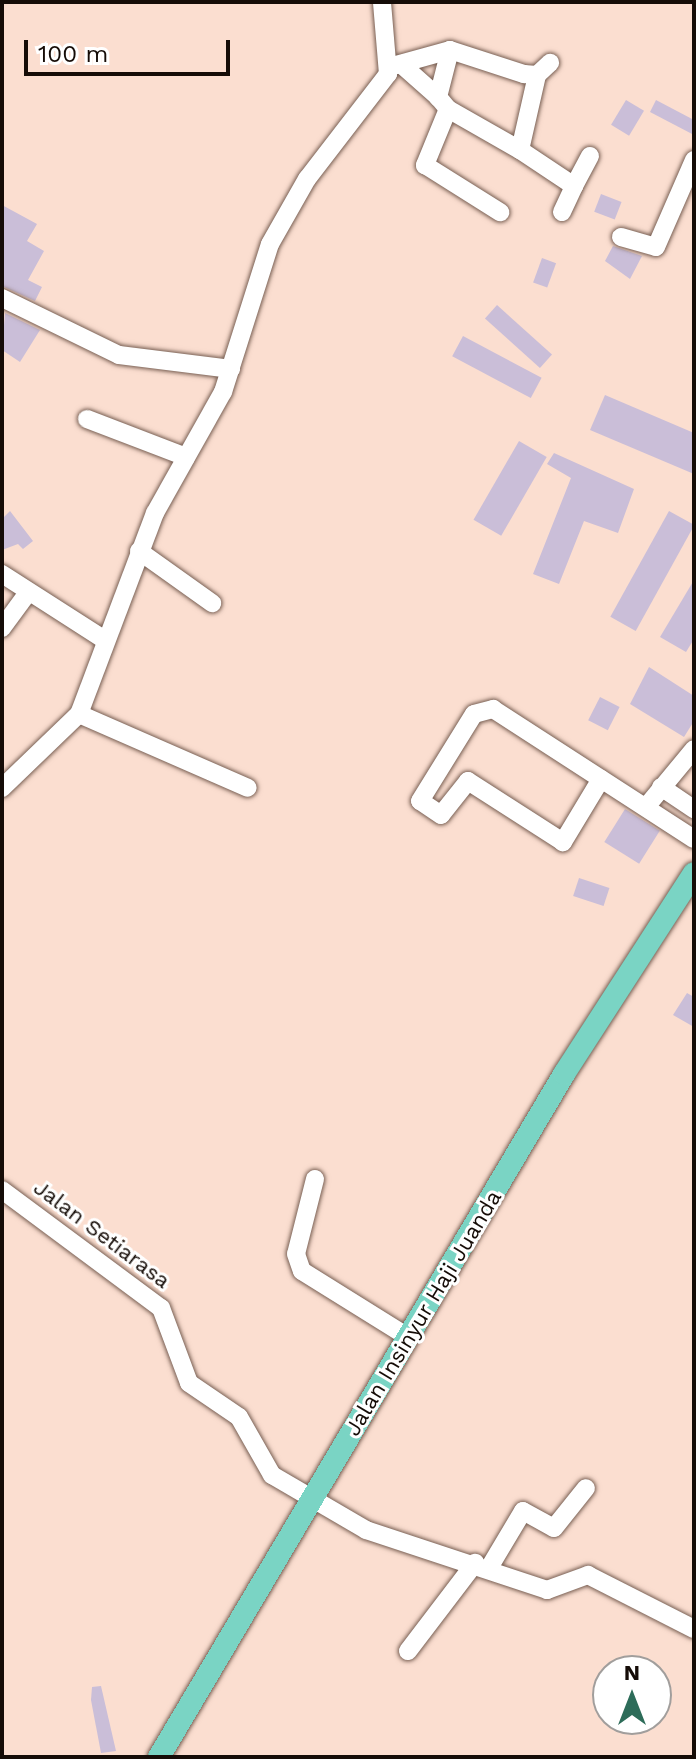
<!DOCTYPE html>
<html>
<head>
<meta charset="utf-8">
<style>
	body { margin:0 }
	#map { position:relative; width:696px; height:1759px; overflow:hidden; background:#fbded0; font-family:"Work Sans",sans-serif }
	div>[style] { position:absolute }
	.building>* { inset:0; background:#cabed8; transform-origin:0 0 }
	.roads { filter:drop-shadow(0 0 2px #785f53) drop-shadow(0 0 2px #785f53) }
	.minor>* { height:18px; margin:-9px; padding:0 9px; transform-origin:9px; border-radius:9px; background:#fff }
	.major>* { height:22px; margin:-11px; padding:0 11px; transform-origin:11px; border-radius:11px; background:#7ad4c4 }
	span { translate:-50% -50%; white-space:nowrap; text-align:center; line-height:1.15; -webkit-text-stroke:6px #fff; paint-order:stroke }
	.street-label { font-size:22px; color:#150c07 }
	.frame { position:absolute; inset:0; border:4px solid #150c07; pointer-events:none }
	.north { position:absolute; left:592px; top:1655px; width:80px; height:80px; box-sizing:border-box; background:#fff; border:2px solid #a19e9c; border-radius:50%; rotate:0deg; font-size:22px; font-weight:700; line-height:32px; text-align:center; color:#150c07 }
	.north::after { content:''; display:block; margin:auto; width:28px; height:36px; background:#2d6c59; clip-path:polygon(50% 0,100% 100%,50% 72%,0 100%) }
	.scale { position:absolute; left:24px; top:40px; width:206px; height:36px; box-sizing:border-box; border:4px solid #150c07; border-top:0; padding-left:10px; font-size:24px; line-height:28px; white-space:nowrap; color:#150c07; -webkit-text-stroke:6px #fff; paint-order:stroke }
</style>
</head>
<body>
<div id="map">
	<div class="building">
		<div style="left:626px;top:100px;width:21px;height:29px;rotate:31deg"></div>
		<div style="clip-path:polygon(656px 100px,694px 120px,694px 135px,650px 112px)"></div>
		<div style="left:601px;top:194px;width:22px;height:19px;rotate:21deg"></div>
		<div style="clip-path:polygon(2px 205px,37px 224px,27px 241px,44px 251px,28px 280px,42px 287px,35px 301px,2px 286px)"></div>
		<div style="clip-path:polygon(613px 246px,642px 256px,630px 279px,605px 261px)"></div>
		<div style="left:542px;top:258px;width:15px;height:26px;rotate:20deg"></div>
		<div style="left:497px;top:305px;width:74px;height:18px;rotate:42deg"></div>
		<div style="clip-path:polygon(5px 313px,40px 330px,20px 362px,2px 350px)"></div>
		<div style="left:463px;top:336px;width:89px;height:23px;rotate:28deg"></div>
		<div style="clip-path:polygon(605px 395px,694px 433px,694px 474px,590px 430px)"></div>
		<div style="left:519px;top:441px;width:32px;height:91px;rotate:30deg"></div>
		<div style="clip-path:polygon(554px 453px,634px 489px,618px 533px,584px 521px,559px 584px,533px 574px,571px 478px,547px 464px)"></div>
		<div style="clip-path:polygon(10px 511px,33px 541px,23px 549px,18px 544px,2px 550px,2px 519px)"></div>
		<div style="left:669px;top:511px;width:29px;height:121px;rotate:29deg"></div>
		<div style="clip-path:polygon(694px 580px,694px 639px,686px 652px,660px 637px)"></div>
		<div style="clip-path:polygon(649px 667px,694px 696px,694px 721px,684px 737px,630px 704px)"></div>
		<div style="left:600px;top:697px;width:22px;height:26px;rotate:27deg"></div>
		<div style="left:625px;top:809px;width:41px;height:39px;rotate:32deg"></div>
		<div style="left:579px;top:878px;width:32px;height:19px;rotate:18deg"></div>
		<div style="clip-path:polygon(687px 993px,694px 997px,694px 1027px,673px 1015px)"></div>
		<div style="clip-path:polygon(101px 1686px,116px 1751px,101px 1753px,91px 1700px,92px 1687px)"></div>
	</div>
	<div class="roads">
		<div class="minor">
			<div style="left:450px;top:50px;width:49px;rotate:104.3deg"></div>
			<div style="left:438px;top:97px;width:16px;rotate:50deg"></div>
			<div style="left:448px;top:109px;width:61px;rotate:112.3deg"></div>
			<div style="left:425px;top:165px;width:89px;rotate:32.1deg"></div>
			<div style="left:402px;top:65px;width:48px;rotate:41.6deg"></div>
			<div style="left:389px;top:67px;width:63px;rotate:-15.6deg"></div>
			<div style="left:450px;top:50px;width:78px;rotate:18deg"></div>
			<div style="left:524px;top:74px;width:13px;rotate:4deg"></div>
			<div style="left:537px;top:75px;width:18px;rotate:-43deg"></div>
			<div style="left:448px;top:109px;width:83px;rotate:29.7deg"></div>
			<div style="left:520px;top:150px;width:77px;rotate:-77.2deg"></div>
			<div style="left:520px;top:150px;width:65px;rotate:33.7deg"></div>
			<div style="left:574px;top:186px;width:34px;rotate:-62deg"></div>
			<div style="left:562px;top:212px;width:29px;rotate:-65deg"></div>
			<div style="left:621px;top:237px;width:36px;rotate:16deg"></div>
			<div style="left:656px;top:247px;width:95px;rotate:-66.4deg"></div>
			<div style="left:2px;top:298px;width:130px;rotate:26deg"></div>
			<div style="left:119px;top:355px;width:113px;rotate:7.1deg"></div>
			<div style="left:87px;top:419px;width:106px;rotate:21deg"></div>
			<div style="left:139px;top:551px;width:90px;rotate:35.5deg"></div>
			<div style="left:2px;top:574px;width:122px;rotate:32.7deg"></div>
			<div style="left:2px;top:628px;width:42px;rotate:-53.7deg"></div>
			<div style="left:79px;top:714px;width:184px;rotate:23.6deg"></div>
			<div style="left:601px;top:779px;width:74px;rotate:121.1deg"></div>
			<div style="left:563px;top:842px;width:113px;rotate:-147.3deg"></div>
			<div style="left:468px;top:781px;width:43px;rotate:128.5deg"></div>
			<div style="left:441px;top:815px;width:25px;rotate:-146deg"></div>
			<div style="left:420px;top:801px;width:102px;rotate:-58.2deg"></div>
			<div style="left:474px;top:714px;width:20px;rotate:-15deg"></div>
			<div style="left:493px;top:709px;width:239px;rotate:32.9deg"></div>
			<div style="left:661px;top:787px;width:40px;rotate:34deg"></div>
			<div style="left:2px;top:788px;width:107px;rotate:-43.9deg"></div>
			<div style="left:79px;top:714px;width:215px;rotate:-69.3deg"></div>
			<div style="left:155px;top:513px;width:139px;rotate:-60.7deg"></div>
			<div style="left:223px;top:392px;width:155px;rotate:-72.4deg"></div>
			<div style="left:270px;top:244px;width:75px;rotate:-60.4deg"></div>
			<div style="left:307px;top:179px;width:133px;rotate:-52.4deg"></div>
			<div style="left:388px;top:74px;width:72px;rotate:-94.8deg"></div>
			<div style="left:646px;top:807px;width:75px;rotate:-50.4deg"></div>
			<div style="left:315px;top:1179px;width:77px;rotate:104.2deg"></div>
			<div style="left:296px;top:1254px;width:18px;rotate:71deg"></div>
			<div style="left:302px;top:1271px;width:125px;rotate:31.9deg"></div>
			<div style="left:2px;top:1190px;width:198px;rotate:36.6deg"></div>
			<div style="left:161px;top:1308px;width:80px;rotate:69.5deg"></div>
			<div style="left:189px;top:1383px;width:60px;rotate:34.2deg"></div>
			<div style="left:239px;top:1417px;width:67px;rotate:60.4deg"></div>
			<div style="left:272px;top:1475px;width:109px;rotate:30.3deg"></div>
			<div style="left:366px;top:1530px;width:191px;rotate:18.3deg"></div>
			<div style="left:547px;top:1590px;width:44px;rotate:-20.1deg"></div>
			<div style="left:588px;top:1575px;width:119px;rotate:27deg"></div>
			<div style="left:489px;top:1568px;width:66px;rotate:-59.2deg"></div>
			<div style="left:523px;top:1511px;width:35px;rotate:29deg"></div>
			<div style="left:554px;top:1528px;width:51px;rotate:-51.3deg"></div>
			<div style="left:408px;top:1651px;width:111px;rotate:-52.7deg"></div>
		</div>
		<div class="major">
			<div style="left:159px;top:1757px;width:794px;rotate:-59.33deg"></div>
			<div style="left:564px;top:1074px;width:239px;rotate:-57.1deg"></div>
		</div>
	</div>
	<div class="street-label">
		<span style="left:102px;top:1234px;rotate:37deg">Jalan Setiarasa</span>
		<span style="left:423px;top:1313px;rotate:-59deg">Jalan Insinyur Haji Juanda</span>
	</div>
	<div class="frame"></div>
	<div class="north">N</div>
	<div class="scale">100 m</div>
</div>
</body>
</html>
